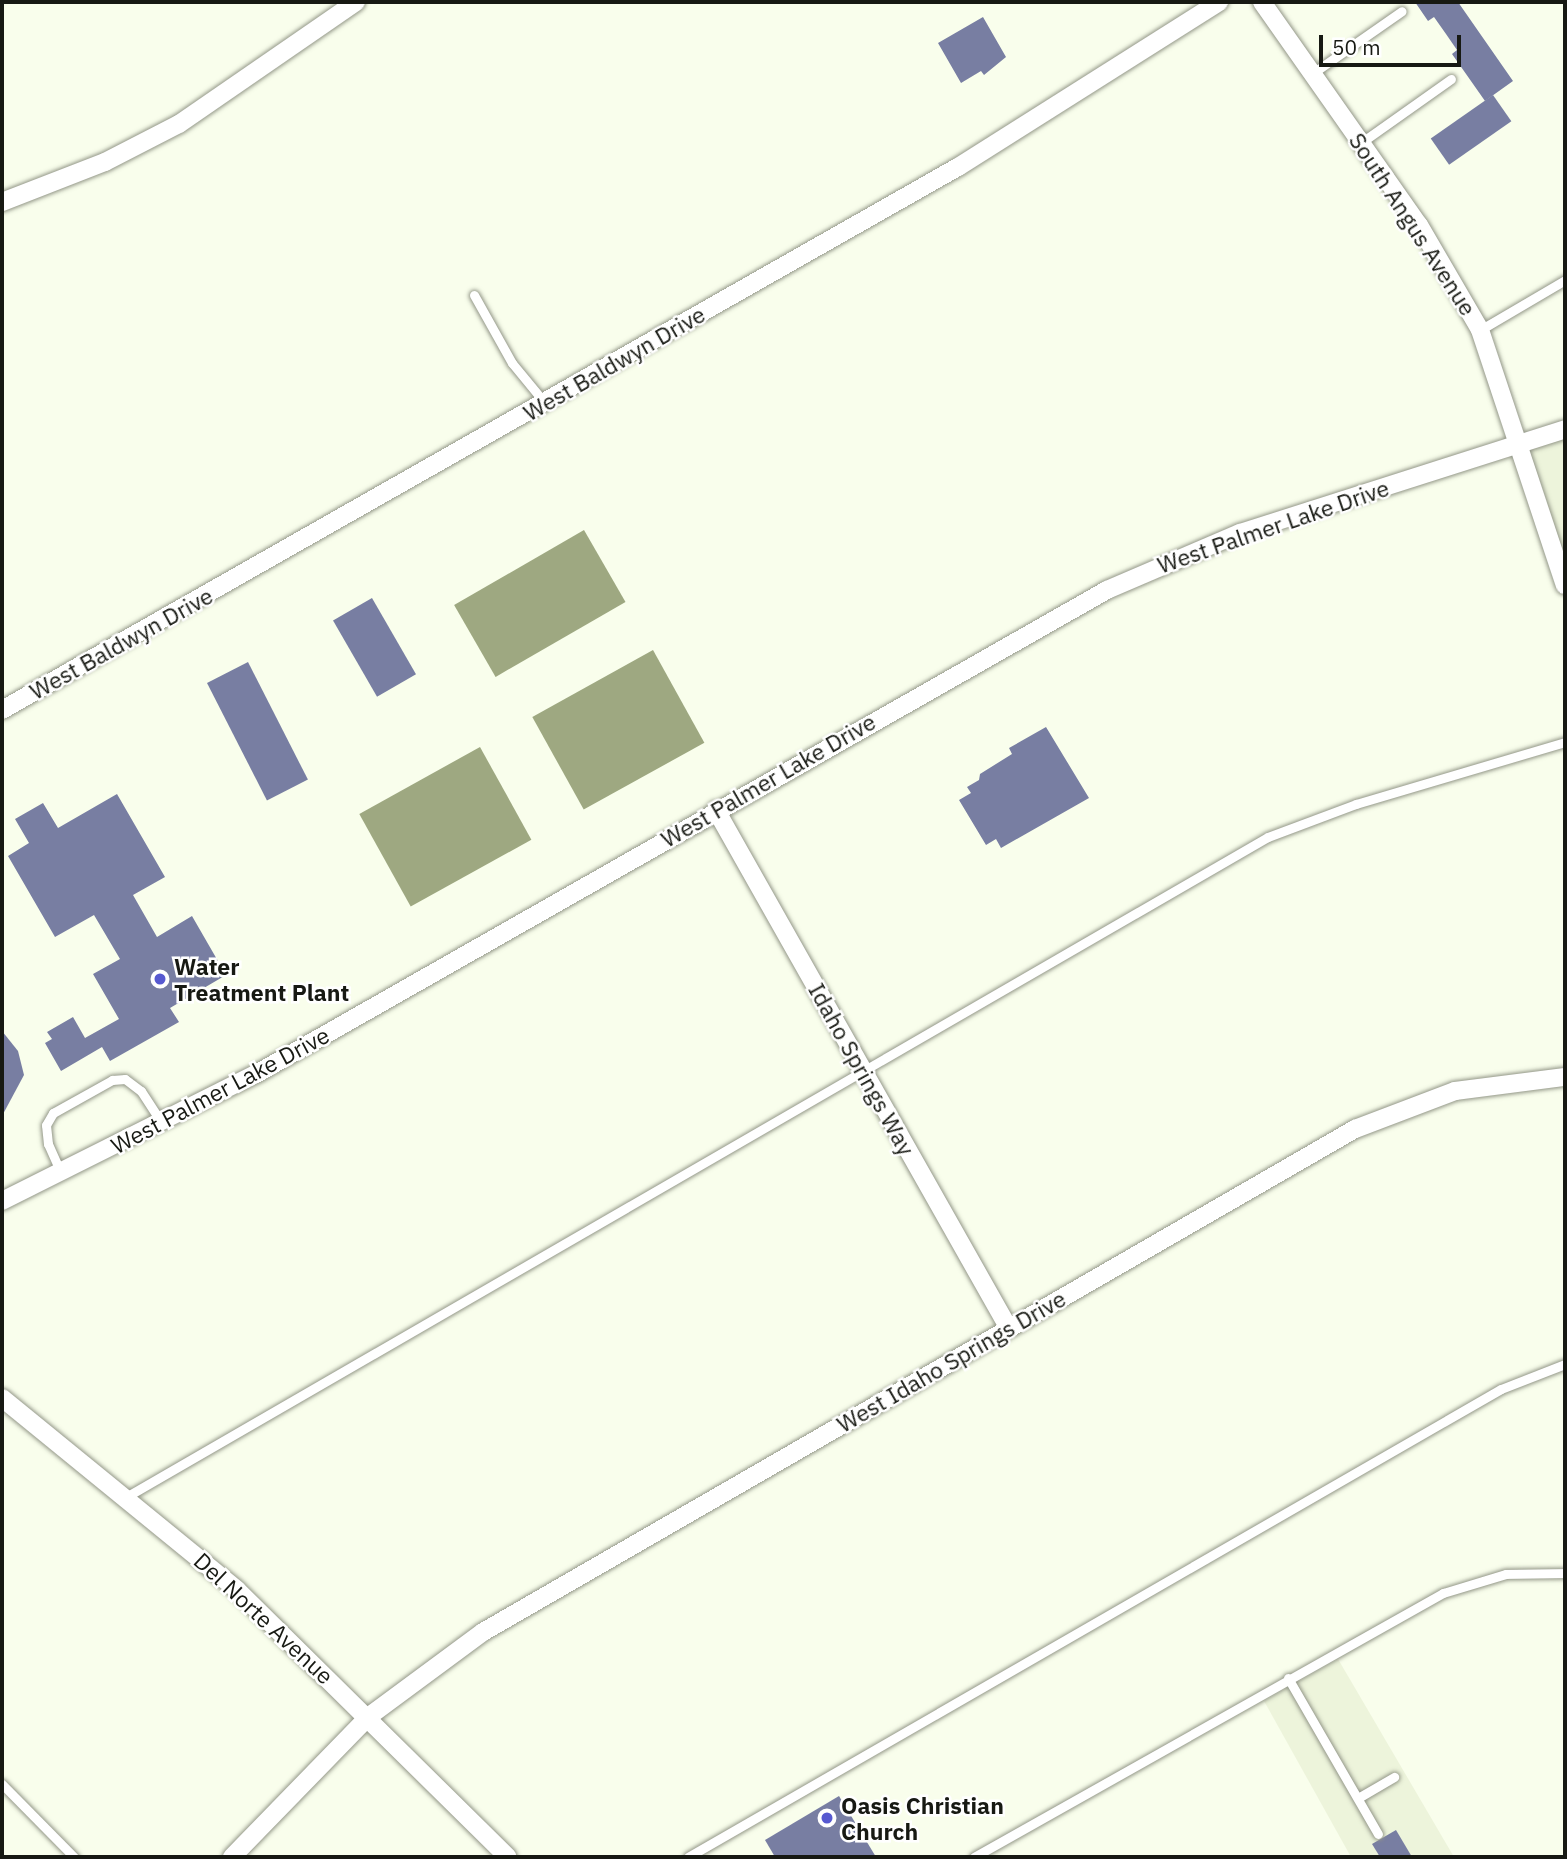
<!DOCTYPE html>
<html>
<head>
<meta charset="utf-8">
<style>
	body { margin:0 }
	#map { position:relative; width:1567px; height:1859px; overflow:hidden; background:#f9feec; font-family:"IBM Plex Sans",sans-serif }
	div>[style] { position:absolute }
	.built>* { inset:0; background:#edf4db }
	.water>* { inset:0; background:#9ea881; transform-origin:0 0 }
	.building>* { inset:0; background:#787ea2; transform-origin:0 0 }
	.roads { filter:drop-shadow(0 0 2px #939788) drop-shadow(0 0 2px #939788) }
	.lane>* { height:9px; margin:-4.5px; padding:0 4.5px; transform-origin:4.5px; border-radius:4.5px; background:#fff }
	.street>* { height:18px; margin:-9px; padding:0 9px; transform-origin:9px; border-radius:9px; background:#fff }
	.dots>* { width:19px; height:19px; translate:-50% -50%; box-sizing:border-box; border:4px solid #fff; border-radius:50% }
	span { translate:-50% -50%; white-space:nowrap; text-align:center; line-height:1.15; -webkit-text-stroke:5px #fff; paint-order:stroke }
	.street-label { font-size:23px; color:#171913 }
	.poi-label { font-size:23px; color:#171913; font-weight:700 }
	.left { translate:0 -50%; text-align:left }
	.frame { position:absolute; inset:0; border:4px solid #171913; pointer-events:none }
	.scale { position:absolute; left:1319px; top:35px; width:142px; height:32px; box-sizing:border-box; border:4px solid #171913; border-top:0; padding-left:9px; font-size:21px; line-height:24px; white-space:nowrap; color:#171913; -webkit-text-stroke:5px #fff; paint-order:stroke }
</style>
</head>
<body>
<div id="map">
	<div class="built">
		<div style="clip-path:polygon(1565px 429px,1565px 585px,1520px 443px)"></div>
		<div style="clip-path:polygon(1338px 1659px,1454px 1857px,1351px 1857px,1264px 1701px)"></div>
	</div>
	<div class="water">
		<div style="left:584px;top:530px;width:83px;height:150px;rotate:60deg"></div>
		<div style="left:653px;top:650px;width:106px;height:138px;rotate:61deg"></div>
		<div style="left:480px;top:747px;width:106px;height:138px;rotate:61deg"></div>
	</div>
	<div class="building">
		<div style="clip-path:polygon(1415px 2px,1458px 2px,1513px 81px,1485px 101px,1452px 54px,1457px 50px,1446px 34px,1434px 17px,1428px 21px)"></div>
		<div style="clip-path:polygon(983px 17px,1006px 57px,984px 75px,981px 71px,961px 83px,938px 43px)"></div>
		<div style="left:1493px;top:95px;width:32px;height:76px;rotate:55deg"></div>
		<div style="left:372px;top:598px;width:88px;height:45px;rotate:60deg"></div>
		<div style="left:248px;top:662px;width:132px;height:46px;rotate:63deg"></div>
		<div style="clip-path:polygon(1046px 727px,1089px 798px,1001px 848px,996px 839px,986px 845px,959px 800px,971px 793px,967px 787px,979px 780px,980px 774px,1012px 754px,1009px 748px)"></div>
		<div style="clip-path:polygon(117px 794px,165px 877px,133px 895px,157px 937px,192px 916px,226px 975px,170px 1008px,179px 1022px,110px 1061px,102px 1047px,61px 1071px,45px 1043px,52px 1039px,47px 1032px,73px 1017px,85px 1038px,119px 1019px,93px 974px,120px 959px,94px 915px,55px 937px,8px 856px,29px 843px,15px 819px,43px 803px,58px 828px)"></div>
		<div style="clip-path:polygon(2px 1031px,18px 1051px,24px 1075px,2px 1116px)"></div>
		<div style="clip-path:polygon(839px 1796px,876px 1857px,775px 1857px,765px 1840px)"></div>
		<div style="clip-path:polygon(1396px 1830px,1412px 1857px,1380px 1857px,1372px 1844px)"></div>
	</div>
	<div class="roads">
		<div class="lane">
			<div style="left:1313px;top:73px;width:108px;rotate:-34.9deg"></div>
			<div style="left:1362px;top:142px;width:109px;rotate:-35.3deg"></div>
			<div style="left:474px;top:295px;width:78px;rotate:60.8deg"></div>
			<div style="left:512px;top:363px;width:52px;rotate:50.5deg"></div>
			<div style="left:1480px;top:330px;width:99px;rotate:-30.5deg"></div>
			<div style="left:61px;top:1173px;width:32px;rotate:-114deg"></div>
			<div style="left:48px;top:1144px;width:19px;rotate:-96deg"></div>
			<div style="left:46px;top:1125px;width:14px;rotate:-60deg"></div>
			<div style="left:53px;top:1113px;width:68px;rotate:-29.2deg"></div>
			<div style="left:112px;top:1080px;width:13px;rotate:-4deg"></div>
			<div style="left:125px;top:1079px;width:20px;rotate:37deg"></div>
			<div style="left:141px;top:1091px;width:37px;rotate:57deg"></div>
			<div style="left:126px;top:1497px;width:1319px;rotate:-30.03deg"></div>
			<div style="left:1268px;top:837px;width:94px;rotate:-20.6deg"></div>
			<div style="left:1356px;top:804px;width:218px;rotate:-16.5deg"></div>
			<div style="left:1288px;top:1678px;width:180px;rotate:60deg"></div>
			<div style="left:2px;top:1784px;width:103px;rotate:45.4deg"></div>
			<div style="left:1358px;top:1798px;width:42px;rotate:-30.3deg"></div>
			<div style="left:688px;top:1857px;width:938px;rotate:-29.93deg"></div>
			<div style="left:1501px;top:1389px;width:69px;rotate:-21.3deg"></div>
			<div style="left:974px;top:1857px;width:538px;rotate:-29.38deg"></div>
			<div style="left:1443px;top:1593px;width:66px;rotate:-16.8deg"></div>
			<div style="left:1506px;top:1574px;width:59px;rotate:-1deg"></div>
		</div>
		<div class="street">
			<div style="left:1262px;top:2px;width:273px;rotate:54.9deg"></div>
			<div style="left:1419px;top:225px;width:121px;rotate:59.8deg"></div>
			<div style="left:1480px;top:330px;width:269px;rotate:71.6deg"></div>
			<div style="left:2px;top:202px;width:110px;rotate:-21.2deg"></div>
			<div style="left:105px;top:162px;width:83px;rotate:-27.2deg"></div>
			<div style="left:179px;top:124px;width:215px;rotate:-34.6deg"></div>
			<div style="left:2px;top:710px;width:1099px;rotate:-29.6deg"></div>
			<div style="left:958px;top:167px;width:309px;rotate:-32.3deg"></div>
			<div style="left:716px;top:810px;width:594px;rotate:60.54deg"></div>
			<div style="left:2px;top:1201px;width:284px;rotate:-26.6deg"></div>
			<div style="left:256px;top:1074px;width:979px;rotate:-29.63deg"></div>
			<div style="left:1107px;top:590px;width:145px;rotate:-23.2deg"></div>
			<div style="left:1240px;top:533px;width:341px;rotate:-17.7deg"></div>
			<div style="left:2px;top:1398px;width:303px;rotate:39.2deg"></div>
			<div style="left:237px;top:1590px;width:380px;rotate:44.6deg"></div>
			<div style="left:232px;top:1857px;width:195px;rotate:-45.8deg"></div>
			<div style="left:368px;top:1717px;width:143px;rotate:-36.5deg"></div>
			<div style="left:483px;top:1632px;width:1007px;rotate:-29.98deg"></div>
			<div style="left:1355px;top:1129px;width:107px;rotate:-20.8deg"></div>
			<div style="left:1455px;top:1091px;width:111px;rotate:-7.3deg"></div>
		</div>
	</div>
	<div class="dots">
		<div style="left:160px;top:979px;background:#5759d0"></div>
		<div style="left:827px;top:1818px;background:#5759d0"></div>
	</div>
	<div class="street-label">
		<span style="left:1413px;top:224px;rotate:57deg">South Angus Avenue</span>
		<span style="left:614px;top:363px;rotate:-30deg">West Baldwyn Drive</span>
		<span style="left:1273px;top:526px;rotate:-19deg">West Palmer Lake Drive</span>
		<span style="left:121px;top:643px;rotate:-29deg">West Baldwyn Drive</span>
		<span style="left:768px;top:780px;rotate:-30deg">West Palmer Lake Drive</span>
		<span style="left:862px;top:1069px;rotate:61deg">Idaho Springs Way</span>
		<span style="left:220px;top:1090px;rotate:-28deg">West Palmer Lake Drive</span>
		<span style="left:951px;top:1361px;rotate:-30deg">West Idaho Springs Drive</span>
		<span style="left:264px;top:1618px;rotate:43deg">Del Norte Avenue</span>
	</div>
	<div class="poi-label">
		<span class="left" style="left:174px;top:979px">Water<br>Treatment Plant</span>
		<span class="left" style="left:841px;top:1818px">Oasis Christian<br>Church</span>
	</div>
	<div class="frame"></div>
	<div class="scale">50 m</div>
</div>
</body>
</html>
